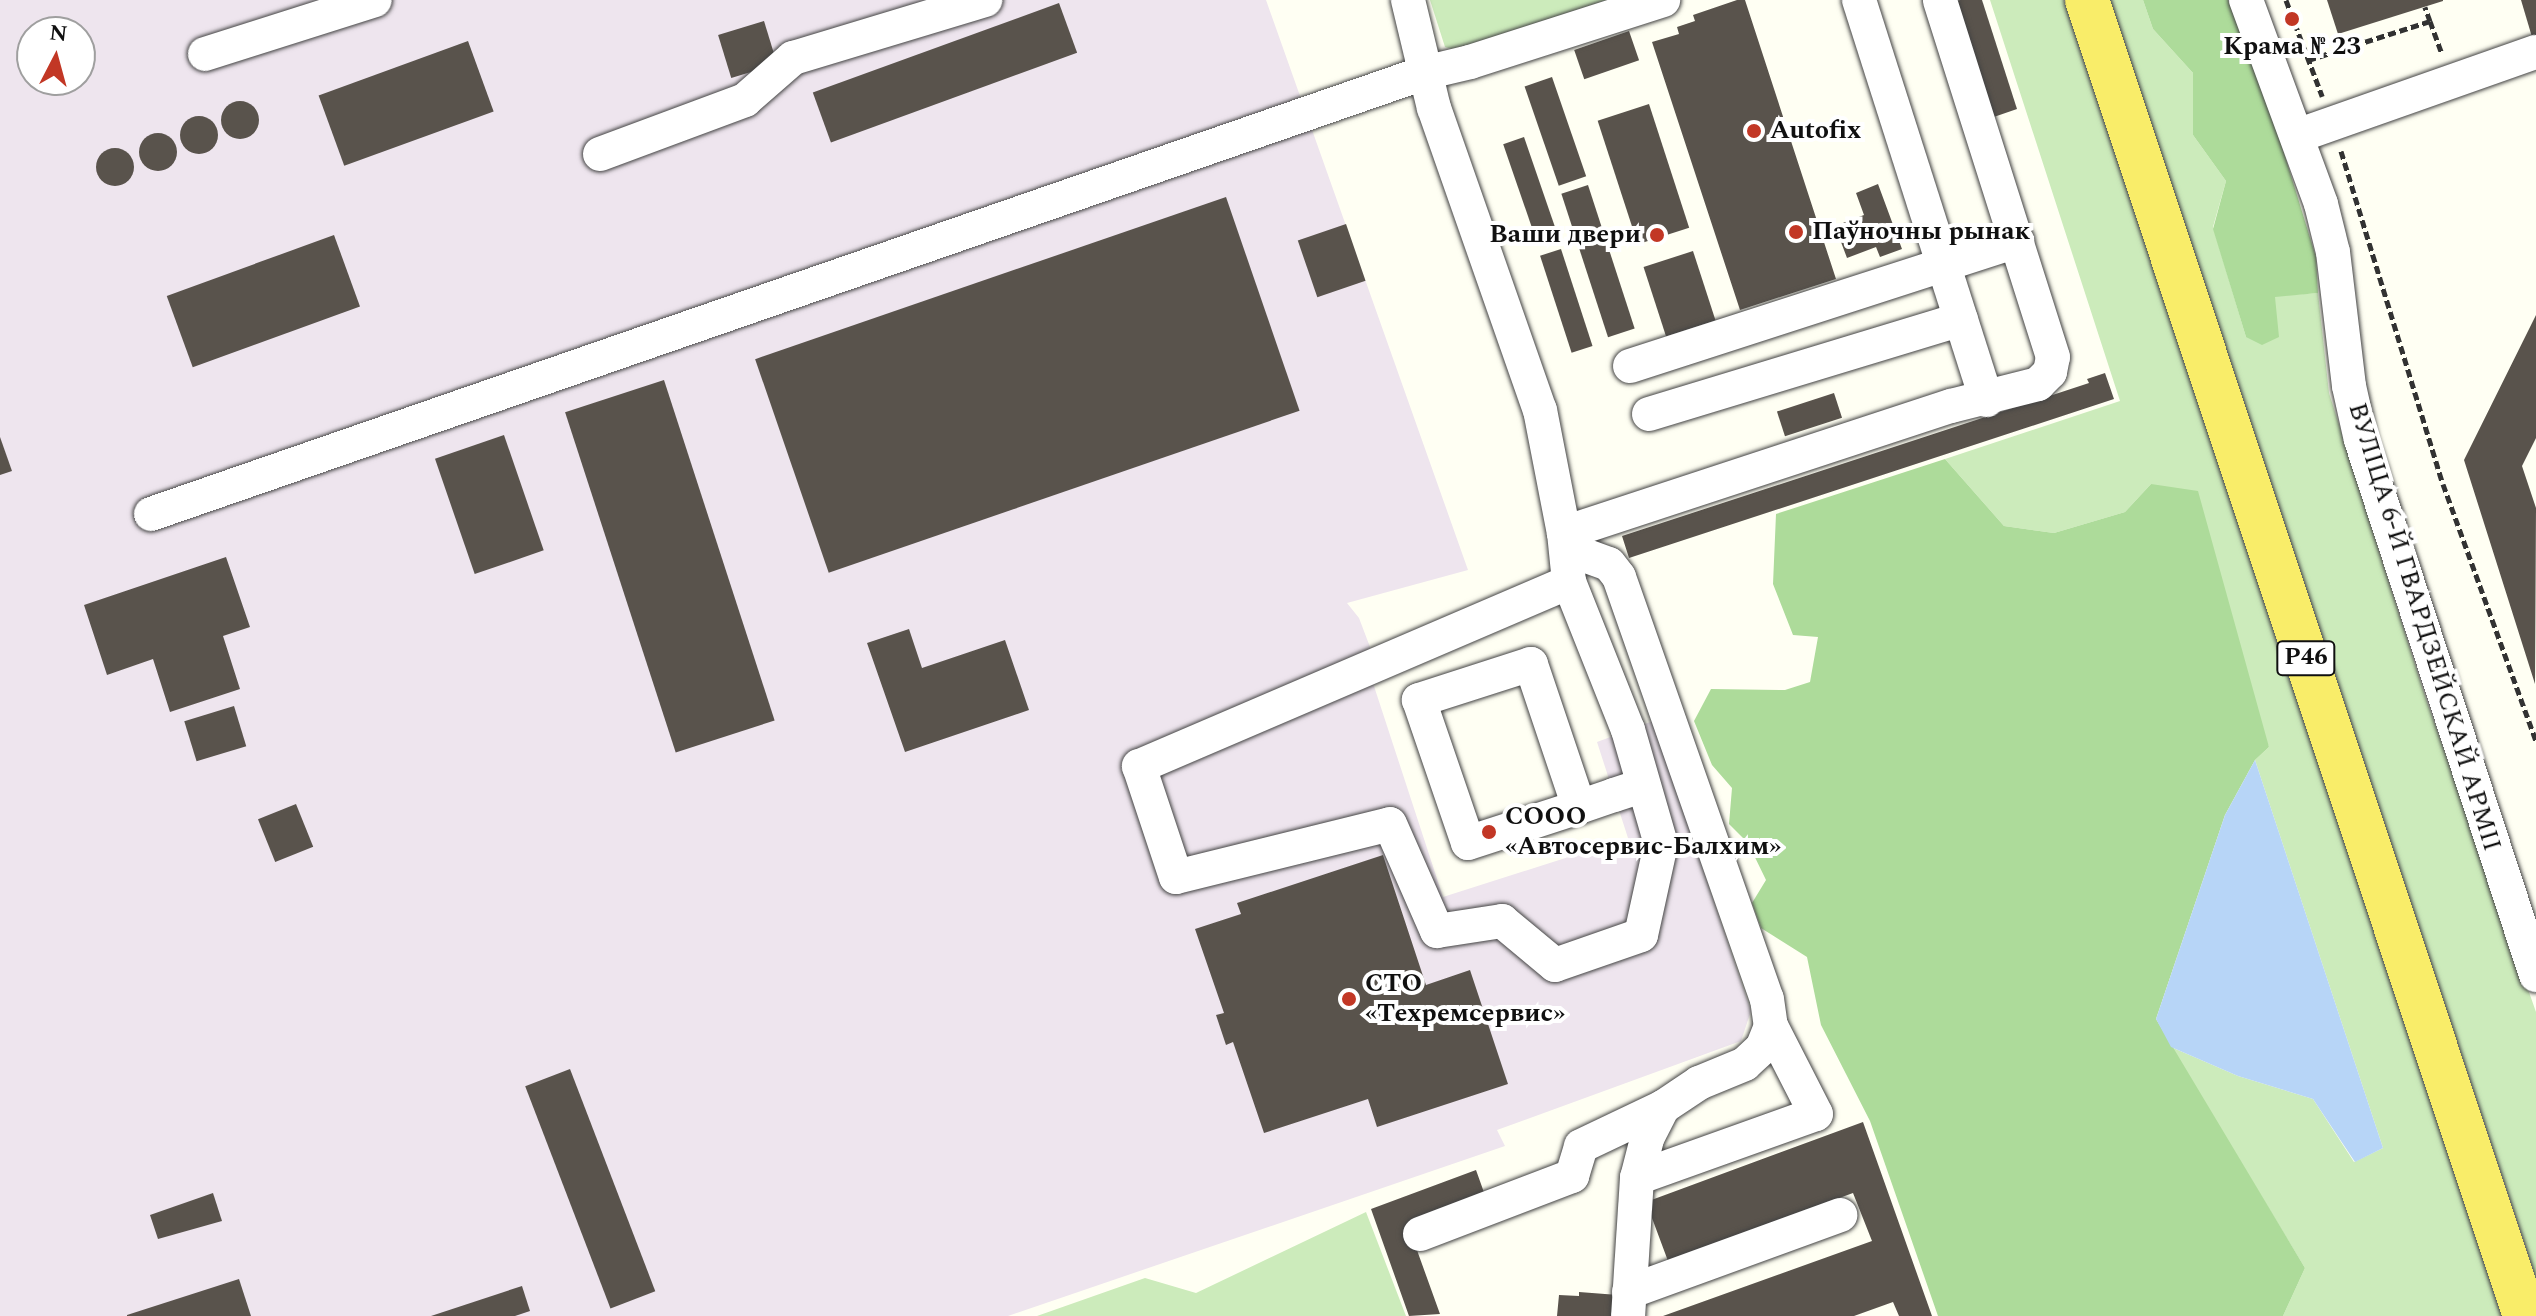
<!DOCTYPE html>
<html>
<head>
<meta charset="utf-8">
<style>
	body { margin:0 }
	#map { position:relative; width:2536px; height:1316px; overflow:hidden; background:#fffff3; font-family:Spectral,serif }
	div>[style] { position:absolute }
	.industrial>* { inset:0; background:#eee5ee }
	.green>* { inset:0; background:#ccebbb }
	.forest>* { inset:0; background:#addb9a }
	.water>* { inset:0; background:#b7d5f7 }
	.building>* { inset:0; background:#59534c; transform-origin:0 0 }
	.round { border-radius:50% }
	.path>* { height:5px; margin-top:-2.5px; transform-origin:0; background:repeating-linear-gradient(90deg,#323232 0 8px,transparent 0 12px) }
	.roads { filter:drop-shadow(0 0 2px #434343) drop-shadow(0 0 2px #434343) }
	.minor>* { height:34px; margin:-17px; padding:0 17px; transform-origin:17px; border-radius:17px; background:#fff }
	.major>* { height:44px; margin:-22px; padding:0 22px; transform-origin:22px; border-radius:22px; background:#f9ed69 }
	.dots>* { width:22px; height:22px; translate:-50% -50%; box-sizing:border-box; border:4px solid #fff; border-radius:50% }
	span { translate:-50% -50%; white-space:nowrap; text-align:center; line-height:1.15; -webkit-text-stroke:8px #fff; paint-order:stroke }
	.shield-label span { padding:2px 6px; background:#fff; border:2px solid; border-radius:6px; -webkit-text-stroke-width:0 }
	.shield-label { font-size:24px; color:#101010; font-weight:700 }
	.poi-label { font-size:26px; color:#101010; font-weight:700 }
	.left { translate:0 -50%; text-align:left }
	.right { translate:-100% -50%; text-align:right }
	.street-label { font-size:26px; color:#101010 }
	.north { position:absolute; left:16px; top:16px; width:80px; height:80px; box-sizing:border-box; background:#fff; border:2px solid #9f9f9f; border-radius:50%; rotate:6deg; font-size:22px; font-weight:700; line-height:32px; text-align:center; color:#101010 }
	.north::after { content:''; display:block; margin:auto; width:28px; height:36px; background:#c23725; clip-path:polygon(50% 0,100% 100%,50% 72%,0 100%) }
</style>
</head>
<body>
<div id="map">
	<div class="industrial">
		<div style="clip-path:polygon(evenodd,0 0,1266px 0,1468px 570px,1347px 603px,1359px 618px,1381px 676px,1372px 680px,1443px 897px,1628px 838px,1597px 742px,1653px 721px,1751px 1011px,1741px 1041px,1497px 1130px,1505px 1146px,1008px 1316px,0 1316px,0 0,32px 32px,80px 32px,80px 80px,32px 80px,32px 32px)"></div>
	</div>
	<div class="green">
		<div style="clip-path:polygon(1430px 0,1607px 0,1455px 50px,1445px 47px)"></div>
		<div style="clip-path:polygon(1990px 0,2064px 0,2193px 377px,2503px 1316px,2283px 1316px,2305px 1268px,2171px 1047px,2238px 1076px,2313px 1099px,2354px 1162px,2383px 1148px,2255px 760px,2269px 747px,2151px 484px,2125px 512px,2054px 533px,2004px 526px,1945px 459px,2120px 401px)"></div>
		<div style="clip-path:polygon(2109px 0,2143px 0,2153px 29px,2193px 73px,2193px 135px,2226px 181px,2213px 227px,2246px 337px,2274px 296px,2318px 293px,2329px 393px,2425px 696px,2536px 1012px,2536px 1278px)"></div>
		<div style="clip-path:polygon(1366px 1212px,1406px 1316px,1037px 1316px,1145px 1278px,1196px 1293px)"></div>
	</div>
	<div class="forest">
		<div style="clip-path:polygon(2143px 0,2228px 0,2281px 143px,2316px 257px,2318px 293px,2275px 297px,2279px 337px,2262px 345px,2246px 337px,2213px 229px,2226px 181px,2193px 135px,2193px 73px,2153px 29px)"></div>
		<div style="clip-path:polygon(1945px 459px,2004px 526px,2054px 533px,2125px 512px,2151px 484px,2198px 491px,2269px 747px,2255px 760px,2225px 815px,2156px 1019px,2305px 1268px,2283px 1316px,1938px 1316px,1870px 1121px,1821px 1025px,1807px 957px,1761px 928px,1752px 903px,1766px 880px,1748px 843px,1729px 824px,1732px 788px,1712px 765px,1694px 721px,1711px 689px,1785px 690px,1810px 682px,1818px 637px,1793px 635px,1773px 584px,1776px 514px)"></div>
	</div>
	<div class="water">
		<div style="clip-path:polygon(2255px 760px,2383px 1148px,2355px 1162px,2313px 1099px,2238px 1076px,2171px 1047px,2156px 1019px,2225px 815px)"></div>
	</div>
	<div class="building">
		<div style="clip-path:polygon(1737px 0,1745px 0,1836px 279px,1740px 310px,1652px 42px,1679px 34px,1677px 27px,1695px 21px,1693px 15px)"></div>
		<div style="clip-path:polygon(1960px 0,1982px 0,2017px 109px,1988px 119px,1951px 3px)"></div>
		<div style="clip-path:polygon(2327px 0,2443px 0,2443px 1px,2338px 34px)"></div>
		<div style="clip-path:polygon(2521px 0,2536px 0,2536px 36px,2532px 37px)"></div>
		<div style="left:1059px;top:3px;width:53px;height:262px;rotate:70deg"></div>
		<div style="left:764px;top:21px;width:45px;height:48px;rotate:73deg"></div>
		<div style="left:1629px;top:31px;width:31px;height:58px;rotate:71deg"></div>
		<div style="left:468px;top:41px;width:75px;height:159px;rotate:70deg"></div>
		<div style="left:1552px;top:77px;width:105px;height:29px;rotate:71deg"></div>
		<div class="round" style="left:221px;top:101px;width:38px;height:38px"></div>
		<div style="left:1649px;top:104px;width:130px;height:54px;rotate:72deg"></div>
		<div class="round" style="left:180px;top:116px;width:38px;height:38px"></div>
		<div class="round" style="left:139px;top:133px;width:38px;height:38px"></div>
		<div style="left:1524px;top:137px;width:106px;height:22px;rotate:71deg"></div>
		<div class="round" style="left:96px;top:148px;width:38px;height:38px"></div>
		<div style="clip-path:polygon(1878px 184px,1902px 249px,1880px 257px,1876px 247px,1847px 258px,1835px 226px,1864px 215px,1856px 193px)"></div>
		<div style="left:1588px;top:185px;width:151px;height:28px;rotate:72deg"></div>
		<div style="left:1226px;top:197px;width:226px;height:498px;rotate:71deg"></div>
		<div style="left:1346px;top:224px;width:60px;height:51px;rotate:71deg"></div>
		<div style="left:334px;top:235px;width:76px;height:178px;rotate:70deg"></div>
		<div style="left:1561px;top:249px;width:102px;height:22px;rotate:72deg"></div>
		<div style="left:1693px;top:251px;width:73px;height:52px;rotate:72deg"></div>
		<div style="clip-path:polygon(2536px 315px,2536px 438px,2522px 466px,2536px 508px,2535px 684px,2464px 460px)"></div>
		<div style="clip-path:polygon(2105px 373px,2114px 399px,1629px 558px,1622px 536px,2089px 383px,2087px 379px)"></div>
		<div style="left:664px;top:380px;width:358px;height:104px;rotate:72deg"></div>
		<div style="left:1834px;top:393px;width:26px;height:60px;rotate:72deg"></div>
		<div style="left:504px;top:435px;width:122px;height:73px;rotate:71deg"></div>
		<div style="clip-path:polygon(0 437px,12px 471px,0 475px)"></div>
		<div style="clip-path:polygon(226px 557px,250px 627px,223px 636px,240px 689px,170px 712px,153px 659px,107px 675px,84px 605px)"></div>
		<div style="clip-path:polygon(909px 629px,922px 668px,1005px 640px,1029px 710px,905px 752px,867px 643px)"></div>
		<div style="left:234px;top:706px;width:42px;height:52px;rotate:73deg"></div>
		<div style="left:296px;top:804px;width:46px;height:41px;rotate:68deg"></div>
		<div style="clip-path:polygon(1383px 855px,1426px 985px,1470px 970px,1508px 1084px,1377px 1127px,1368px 1099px,1264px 1133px,1233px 1042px,1226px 1045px,1216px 1015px,1224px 1013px,1195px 929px,1241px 914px,1237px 903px)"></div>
		<div style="left:570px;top:1069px;width:238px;height:48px;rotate:69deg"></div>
		<div style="clip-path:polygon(1863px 1122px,1932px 1316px,1899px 1316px,1893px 1302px,1854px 1316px,1663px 1316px,1872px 1241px,1853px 1193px,1668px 1261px,1646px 1202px)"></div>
		<div style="clip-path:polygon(1476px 1170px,1486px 1198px,1409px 1228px,1440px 1314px,1409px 1316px,1371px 1209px)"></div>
		<div style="clip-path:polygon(213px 1193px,222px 1221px,158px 1239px,150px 1215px)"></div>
		<div style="clip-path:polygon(239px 1279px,251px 1316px,127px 1316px,127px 1315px)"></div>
		<div style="clip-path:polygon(522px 1286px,530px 1311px,515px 1316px,431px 1316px)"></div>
		<div style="clip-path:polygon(1579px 1292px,1618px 1295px,1616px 1316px,1557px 1316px,1559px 1295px,1579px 1296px)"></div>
	</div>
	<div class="path">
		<div style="left:2286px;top:0;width:103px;rotate:69.4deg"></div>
		<div style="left:2430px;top:21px;width:35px;rotate:70deg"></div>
		<div style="left:2308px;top:60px;width:128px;rotate:-17.7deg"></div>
		<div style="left:2430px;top:21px;width:15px;rotate:-110deg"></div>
		<div style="left:2341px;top:151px;width:348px;rotate:73deg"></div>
		<div style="left:2443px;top:484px;width:273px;rotate:70.1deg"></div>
	</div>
	<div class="roads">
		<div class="minor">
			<div style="left:1408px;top:0;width:111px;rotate:76.5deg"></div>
			<div style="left:1434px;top:108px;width:320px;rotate:70.7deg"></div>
			<div style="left:1540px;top:410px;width:125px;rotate:79deg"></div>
			<div style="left:1564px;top:533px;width:20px;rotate:63deg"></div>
			<div style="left:1573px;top:551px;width:38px;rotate:20deg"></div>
			<div style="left:1609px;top:564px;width:16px;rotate:52deg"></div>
			<div style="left:1619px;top:577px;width:447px;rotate:70.7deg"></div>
			<div style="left:1767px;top:999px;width:27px;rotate:82deg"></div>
			<div style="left:1771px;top:1026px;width:24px;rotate:112deg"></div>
			<div style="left:1762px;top:1048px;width:23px;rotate:137deg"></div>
			<div style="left:1745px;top:1064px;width:50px;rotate:157.6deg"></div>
			<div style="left:1699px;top:1083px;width:43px;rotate:146.3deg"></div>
			<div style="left:1663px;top:1107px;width:36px;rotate:117deg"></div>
			<div style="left:1647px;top:1139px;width:40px;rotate:104.4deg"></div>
			<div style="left:1637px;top:1178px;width:138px;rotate:93.7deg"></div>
			<div style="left:1859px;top:0;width:420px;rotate:72.3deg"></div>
			<div style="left:2246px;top:0;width:217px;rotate:69.8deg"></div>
			<div style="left:2321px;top:204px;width:49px;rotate:76deg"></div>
			<div style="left:2333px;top:252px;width:135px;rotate:83.2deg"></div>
			<div style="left:2349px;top:386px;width:55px;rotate:77.5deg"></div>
			<div style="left:2361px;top:440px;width:563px;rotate:71.89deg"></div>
			<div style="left:205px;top:54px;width:178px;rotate:-17.6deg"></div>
			<div style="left:2297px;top:136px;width:253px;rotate:-19.4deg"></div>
			<div style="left:600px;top:154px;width:155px;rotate:-20.4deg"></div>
			<div style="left:745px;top:100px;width:64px;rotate:-41.2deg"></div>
			<div style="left:793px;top:58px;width:201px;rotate:-16.8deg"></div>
			<div style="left:1630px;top:366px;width:407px;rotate:-17.9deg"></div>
			<div style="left:1649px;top:414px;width:326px;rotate:-16.9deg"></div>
			<div style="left:151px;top:514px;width:1347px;rotate:-19.11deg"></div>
			<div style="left:1424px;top:73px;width:47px;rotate:-13.4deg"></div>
			<div style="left:1470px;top:62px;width:203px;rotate:-17.8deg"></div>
			<div style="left:1569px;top:582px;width:468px;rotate:156.8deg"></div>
			<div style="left:1139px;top:766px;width:117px;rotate:71.6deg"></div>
			<div style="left:1176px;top:877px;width:220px;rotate:-13.9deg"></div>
			<div style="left:1390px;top:824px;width:117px;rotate:66.3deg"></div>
			<div style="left:1437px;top:931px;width:66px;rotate:-8.7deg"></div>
			<div style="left:1502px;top:921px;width:69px;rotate:39.7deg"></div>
			<div style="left:1555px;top:965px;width:91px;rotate:-19.2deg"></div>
			<div style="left:1641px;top:935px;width:93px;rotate:-77.6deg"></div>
			<div style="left:1661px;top:844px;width:119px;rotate:-106.1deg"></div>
			<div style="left:1628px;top:730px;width:159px;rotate:-111.7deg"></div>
			<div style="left:1569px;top:582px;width:49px;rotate:-95.8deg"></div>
			<div style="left:1564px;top:533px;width:407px;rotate:-18.2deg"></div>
			<div style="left:1951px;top:406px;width:90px;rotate:-14.2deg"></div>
			<div style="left:2038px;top:384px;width:17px;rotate:-45deg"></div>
			<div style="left:2050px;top:372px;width:15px;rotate:-79deg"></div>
			<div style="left:2053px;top:357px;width:374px;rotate:-107.6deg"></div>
			<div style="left:1579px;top:807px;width:151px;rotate:-108.6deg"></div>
			<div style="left:1531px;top:664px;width:118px;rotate:162.2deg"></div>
			<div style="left:1419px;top:700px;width:151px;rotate:71.1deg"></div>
			<div style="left:1468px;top:843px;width:117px;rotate:-18deg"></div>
			<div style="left:1579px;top:807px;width:37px;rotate:-19deg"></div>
			<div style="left:1614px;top:795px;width:29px;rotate:-18deg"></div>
			<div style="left:1637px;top:1178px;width:190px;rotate:-19.7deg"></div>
			<div style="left:1816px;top:1114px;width:99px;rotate:-117.1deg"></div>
			<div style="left:1420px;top:1234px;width:163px;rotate:-20.9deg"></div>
			<div style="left:1572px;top:1176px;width:31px;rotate:-73deg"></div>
			<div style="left:1581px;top:1146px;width:91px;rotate:-25.4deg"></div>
			<div style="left:1629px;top:1292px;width:225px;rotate:-20deg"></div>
		</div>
		<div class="major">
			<div style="left:2087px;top:0;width:1387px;rotate:71.59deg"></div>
		</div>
	</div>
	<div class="dots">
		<div style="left:2292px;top:19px;background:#c23725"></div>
		<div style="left:1754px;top:131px;background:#c23725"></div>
		<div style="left:1796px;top:232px;background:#c23725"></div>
		<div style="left:1657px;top:235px;background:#c23725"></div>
		<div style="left:1489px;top:832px;background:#c23725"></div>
		<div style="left:1349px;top:999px;background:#c23725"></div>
	</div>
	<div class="shield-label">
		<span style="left:2306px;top:658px">Р46</span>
	</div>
	<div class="poi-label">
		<span style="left:2292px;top:47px">Крама № 23</span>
		<span class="left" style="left:1770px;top:131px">Autofix</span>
		<span class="left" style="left:1812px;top:232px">Паўночны рынак</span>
		<span class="right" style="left:1641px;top:235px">Ваши двери</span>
		<span class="left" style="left:1505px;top:832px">СООО<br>«Автосервис-Балхим»</span>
		<span class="left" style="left:1365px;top:999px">СТО<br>«Техремсервис»</span>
	</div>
	<div class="street-label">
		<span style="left:2424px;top:627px;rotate:73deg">ВУЛІЦА 6-Й ГВАРДЗЕЙСКАЙ АРМІІ</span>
	</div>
	<div class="north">N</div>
</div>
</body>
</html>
